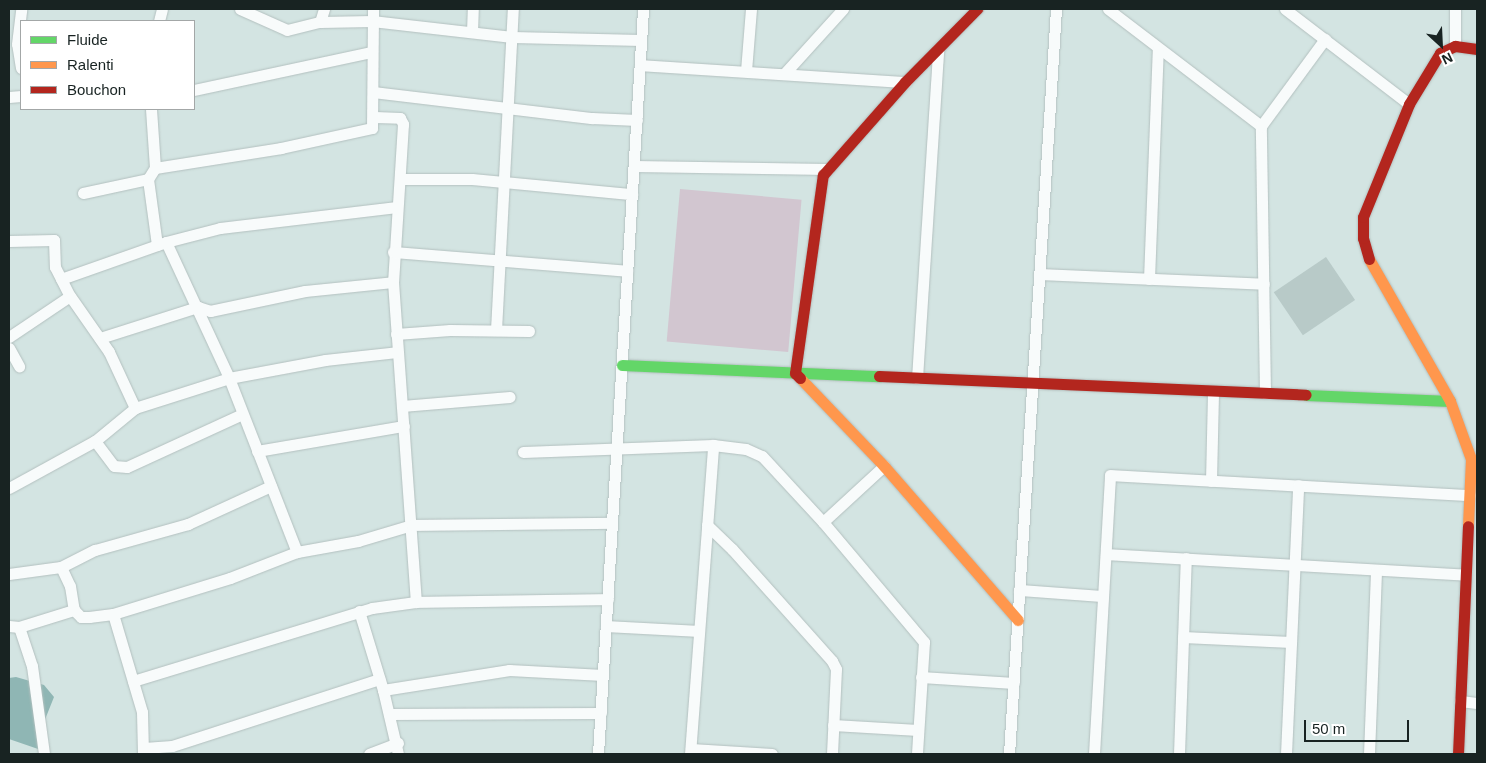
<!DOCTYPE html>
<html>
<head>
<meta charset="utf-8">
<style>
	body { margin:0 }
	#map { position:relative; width:1486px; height:763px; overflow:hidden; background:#d3e4e2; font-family:Helvetica,sans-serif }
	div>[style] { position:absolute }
	.green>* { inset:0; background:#d2c6d0; transform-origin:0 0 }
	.water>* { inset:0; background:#8fb6b4 }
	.building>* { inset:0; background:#b8cac8; transform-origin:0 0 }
	.roads { filter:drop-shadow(0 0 1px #b3c0bf) drop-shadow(0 0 1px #b3c0bf) }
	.street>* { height:11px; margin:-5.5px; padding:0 5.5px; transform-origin:5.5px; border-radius:5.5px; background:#f8fbfb }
	.fast>* { height:11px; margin:-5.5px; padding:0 5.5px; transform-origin:5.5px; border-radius:5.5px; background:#63d668 }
	.slow>* { height:11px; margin:-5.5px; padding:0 5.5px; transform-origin:5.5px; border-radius:5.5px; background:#ff974d }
	.jam>* { height:11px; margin:-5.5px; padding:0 5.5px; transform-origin:5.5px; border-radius:5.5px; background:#b3261e }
	span { translate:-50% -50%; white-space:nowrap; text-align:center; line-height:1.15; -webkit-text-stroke:4px #fff; paint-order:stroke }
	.frame { position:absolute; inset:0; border:10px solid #182322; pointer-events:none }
	.legend { position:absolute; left:20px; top:20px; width:175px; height:90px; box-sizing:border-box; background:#fff; border:1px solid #a3a7a7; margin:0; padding:6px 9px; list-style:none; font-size:15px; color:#182322 }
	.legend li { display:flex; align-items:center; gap:10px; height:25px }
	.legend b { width:25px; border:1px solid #a3a7a7 }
	.north { position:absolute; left:1416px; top:20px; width:50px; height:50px; -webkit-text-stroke:4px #fff; paint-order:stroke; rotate:155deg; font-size:14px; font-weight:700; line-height:20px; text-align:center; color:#182322 }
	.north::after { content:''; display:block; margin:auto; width:18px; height:22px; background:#182322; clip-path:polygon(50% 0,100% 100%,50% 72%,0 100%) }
	.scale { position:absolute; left:1304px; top:720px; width:105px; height:22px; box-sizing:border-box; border:2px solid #182322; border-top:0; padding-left:6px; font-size:15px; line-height:18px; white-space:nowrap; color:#182322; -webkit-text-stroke:4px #fff; paint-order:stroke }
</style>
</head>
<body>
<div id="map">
	<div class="green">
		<div style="left:680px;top:189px;width:122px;height:153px;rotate:5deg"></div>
	</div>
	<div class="water">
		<div style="clip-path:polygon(16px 677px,44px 685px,54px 697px,44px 722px,41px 750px,9px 739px,9px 678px)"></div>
	</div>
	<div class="building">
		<div style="left:1326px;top:257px;width:52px;height:63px;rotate:56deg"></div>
	</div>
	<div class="roads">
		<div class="street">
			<div style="left:240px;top:9px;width:51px;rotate:24.1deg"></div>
			<div style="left:287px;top:30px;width:34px;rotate:-14deg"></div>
			<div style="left:320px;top:22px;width:52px;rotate:-1.1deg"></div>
			<div style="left:372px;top:21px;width:141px;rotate:6.5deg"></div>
			<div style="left:512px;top:37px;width:129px;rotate:1.3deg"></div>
			<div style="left:1108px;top:9px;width:193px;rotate:37.4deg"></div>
			<div style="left:1285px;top:9px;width:156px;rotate:37.5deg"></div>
			<div style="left:1455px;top:9px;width:37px;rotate:90deg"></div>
			<div style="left:159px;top:21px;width:12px;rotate:-76deg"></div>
			<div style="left:320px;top:22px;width:14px;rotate:-73deg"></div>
			<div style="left:472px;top:32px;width:23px;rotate:-88deg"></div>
			<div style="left:640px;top:65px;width:266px;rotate:3.7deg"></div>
			<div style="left:21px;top:68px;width:24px;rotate:-99deg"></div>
			<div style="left:17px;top:44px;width:35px;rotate:-83deg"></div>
			<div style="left:746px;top:71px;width:62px;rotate:-85.4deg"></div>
			<div style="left:784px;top:74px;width:88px;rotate:-47.8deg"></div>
			<div style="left:194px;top:90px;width:181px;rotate:-12.1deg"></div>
			<div style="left:373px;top:92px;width:221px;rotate:6.8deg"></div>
			<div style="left:592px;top:118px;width:45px;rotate:2.5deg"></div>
			<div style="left:9px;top:97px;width:12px;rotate:-5deg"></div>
			<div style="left:151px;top:109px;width:59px;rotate:86.1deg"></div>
			<div style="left:375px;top:117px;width:25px;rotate:2deg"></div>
			<div style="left:400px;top:118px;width:7px;rotate:63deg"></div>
			<div style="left:403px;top:124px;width:158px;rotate:93.6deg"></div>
			<div style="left:393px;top:282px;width:321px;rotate:85.9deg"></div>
			<div style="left:634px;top:166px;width:194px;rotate:0.9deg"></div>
			<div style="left:400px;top:179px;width:72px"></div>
			<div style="left:472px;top:179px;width:161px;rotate:5.4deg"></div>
			<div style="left:83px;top:193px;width:66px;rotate:-12.2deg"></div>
			<div style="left:9px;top:241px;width:45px;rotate:-1.3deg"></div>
			<div style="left:54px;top:240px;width:27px;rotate:88deg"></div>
			<div style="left:55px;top:267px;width:33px;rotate:63deg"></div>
			<div style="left:70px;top:296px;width:68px;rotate:55.1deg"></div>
			<div style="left:109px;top:352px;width:62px;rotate:65.1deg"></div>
			<div style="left:166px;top:242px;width:150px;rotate:65.1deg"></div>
			<div style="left:229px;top:378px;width:187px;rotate:68.7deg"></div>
			<div style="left:157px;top:245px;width:67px;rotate:-97.8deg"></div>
			<div style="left:148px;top:179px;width:13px;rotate:-58deg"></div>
			<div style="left:155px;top:168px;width:128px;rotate:-9deg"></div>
			<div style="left:281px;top:148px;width:93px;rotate:-12.4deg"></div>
			<div style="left:372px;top:128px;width:119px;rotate:-89.5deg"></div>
			<div style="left:393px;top:252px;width:235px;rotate:4.6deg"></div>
			<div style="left:1039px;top:274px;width:225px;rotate:2.5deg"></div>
			<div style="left:61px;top:279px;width:111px;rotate:-19.4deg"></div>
			<div style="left:166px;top:242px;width:56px;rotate:-14.5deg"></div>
			<div style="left:220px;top:228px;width:178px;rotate:-6.8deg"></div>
			<div style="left:1149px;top:279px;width:230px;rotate:-87.8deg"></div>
			<div style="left:496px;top:330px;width:321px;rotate:-87deg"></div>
			<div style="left:396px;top:334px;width:54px;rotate:-4.2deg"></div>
			<div style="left:450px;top:330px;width:79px;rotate:0.7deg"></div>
			<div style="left:9px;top:337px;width:73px;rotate:-33.9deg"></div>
			<div style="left:100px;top:338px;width:103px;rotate:-17.6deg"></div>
			<div style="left:198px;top:307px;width:13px;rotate:18deg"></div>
			<div style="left:210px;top:311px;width:97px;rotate:-11.9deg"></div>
			<div style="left:305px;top:291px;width:88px;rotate:-5.8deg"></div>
			<div style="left:9px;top:348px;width:21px;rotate:61deg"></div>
			<div style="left:917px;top:378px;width:330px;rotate:-86.3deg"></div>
			<div style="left:1265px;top:393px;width:267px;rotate:-90.9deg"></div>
			<div style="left:1261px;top:126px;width:108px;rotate:-53.7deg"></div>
			<div style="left:402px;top:406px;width:108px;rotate:-4.8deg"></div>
			<div style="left:95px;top:441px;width:31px;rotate:53deg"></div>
			<div style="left:114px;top:466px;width:13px;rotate:4deg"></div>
			<div style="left:127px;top:467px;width:127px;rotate:-24.7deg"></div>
			<div style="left:257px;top:451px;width:149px;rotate:-9.7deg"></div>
			<div style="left:523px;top:452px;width:190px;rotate:-2.1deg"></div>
			<div style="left:713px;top:445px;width:33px;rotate:7deg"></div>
			<div style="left:746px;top:449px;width:17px;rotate:24deg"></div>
			<div style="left:762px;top:456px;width:90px;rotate:47.3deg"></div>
			<div style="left:823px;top:522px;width:157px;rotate:49.9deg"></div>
			<div style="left:924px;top:642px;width:112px;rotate:93.6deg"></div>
			<div style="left:1211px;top:481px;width:90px;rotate:-88.7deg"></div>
			<div style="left:9px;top:488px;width:98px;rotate:-28.7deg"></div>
			<div style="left:95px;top:441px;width:52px;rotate:-39.5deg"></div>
			<div style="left:135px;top:408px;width:99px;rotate:-17.7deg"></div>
			<div style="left:229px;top:378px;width:98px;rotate:-10.6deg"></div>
			<div style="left:325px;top:360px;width:72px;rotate:-6.3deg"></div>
			<div style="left:823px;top:522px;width:83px;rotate:-42.6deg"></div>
			<div style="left:707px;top:525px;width:35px;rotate:44deg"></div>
			<div style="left:732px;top:549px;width:150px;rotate:48.2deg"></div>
			<div style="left:832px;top:661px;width:9px;rotate:63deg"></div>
			<div style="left:836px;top:669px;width:85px;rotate:92.7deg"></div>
			<div style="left:1106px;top:554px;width:360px;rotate:3.3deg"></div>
			<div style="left:61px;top:567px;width:21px;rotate:65deg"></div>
			<div style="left:70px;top:586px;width:24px;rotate:81deg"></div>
			<div style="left:74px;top:610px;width:10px;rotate:45deg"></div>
			<div style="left:81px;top:617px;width:8px"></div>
			<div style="left:89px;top:617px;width:24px;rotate:-7deg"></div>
			<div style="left:113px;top:614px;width:122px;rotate:-17.1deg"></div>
			<div style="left:230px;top:578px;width:72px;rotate:-21.2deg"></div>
			<div style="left:297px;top:552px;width:62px;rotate:-10.2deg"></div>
			<div style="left:358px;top:541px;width:56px;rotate:-16.5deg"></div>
			<div style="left:412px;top:525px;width:200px;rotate:-0.6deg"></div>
			<div style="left:9px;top:574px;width:52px;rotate:-7.7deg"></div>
			<div style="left:61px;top:567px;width:38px;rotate:-27deg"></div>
			<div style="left:95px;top:550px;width:97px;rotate:-15.6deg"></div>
			<div style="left:188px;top:524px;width:91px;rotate:-24.6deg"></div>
			<div style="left:1019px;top:590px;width:84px;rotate:4.1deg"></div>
			<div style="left:359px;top:611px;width:83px;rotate:73.1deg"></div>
			<div style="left:383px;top:690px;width:66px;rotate:76.8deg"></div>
			<div style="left:113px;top:614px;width:102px;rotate:73.5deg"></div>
			<div style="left:142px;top:712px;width:42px;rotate:88.6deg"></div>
			<div style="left:9px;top:626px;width:10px;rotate:6deg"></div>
			<div style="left:19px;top:627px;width:58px;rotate:-17.2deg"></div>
			<div style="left:606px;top:626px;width:93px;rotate:3.1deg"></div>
			<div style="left:19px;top:627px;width:41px;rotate:71.6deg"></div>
			<div style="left:32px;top:666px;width:89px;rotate:82.2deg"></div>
			<div style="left:1183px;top:637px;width:108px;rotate:2.7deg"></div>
			<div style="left:921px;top:677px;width:93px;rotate:3.7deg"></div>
			<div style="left:133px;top:681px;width:250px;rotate:-17deg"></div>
			<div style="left:372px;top:608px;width:44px;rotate:-7.8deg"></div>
			<div style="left:416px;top:602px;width:192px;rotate:-0.9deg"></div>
			<div style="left:383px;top:690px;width:128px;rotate:-9deg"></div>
			<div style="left:509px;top:670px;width:94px;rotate:3deg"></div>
			<div style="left:1460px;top:701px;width:17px;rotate:7deg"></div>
			<div style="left:389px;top:714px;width:212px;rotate:-0.3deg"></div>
			<div style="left:833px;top:725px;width:85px;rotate:3.4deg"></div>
			<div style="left:144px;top:748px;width:28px;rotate:-4deg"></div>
			<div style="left:172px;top:746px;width:218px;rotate:-17.9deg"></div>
			<div style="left:691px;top:749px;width:81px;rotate:3.5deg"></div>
			<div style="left:369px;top:754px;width:31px;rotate:-21deg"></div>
			<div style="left:598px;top:754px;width:746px;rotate:-86.54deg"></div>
			<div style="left:690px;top:754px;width:310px;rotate:-85.7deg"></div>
			<div style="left:1009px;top:754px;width:746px;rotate:-86.39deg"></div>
			<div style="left:1094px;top:754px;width:279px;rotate:-86.7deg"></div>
			<div style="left:1110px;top:475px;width:360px;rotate:3.2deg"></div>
			<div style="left:1179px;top:754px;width:196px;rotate:-88deg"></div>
			<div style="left:1286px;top:754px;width:269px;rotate:-87.4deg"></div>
			<div style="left:1369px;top:754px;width:184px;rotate:-87.8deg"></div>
		</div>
		<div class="fast">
			<div style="left:622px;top:365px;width:257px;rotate:2.5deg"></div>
			<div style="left:1306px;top:395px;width:144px;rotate:2.4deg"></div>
		</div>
		<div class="slow">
			<div style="left:1369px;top:259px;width:163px;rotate:60.3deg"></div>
			<div style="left:1450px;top:401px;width:62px;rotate:70.1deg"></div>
			<div style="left:1471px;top:459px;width:67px;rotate:92.6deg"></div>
			<div style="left:800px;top:378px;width:122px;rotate:46.3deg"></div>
			<div style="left:884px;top:466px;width:204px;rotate:49deg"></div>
		</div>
		<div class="jam">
			<div style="left:1369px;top:259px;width:22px;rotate:-106deg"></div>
			<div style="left:1363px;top:238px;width:21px;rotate:-90deg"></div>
			<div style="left:1363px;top:217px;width:122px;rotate:-67.8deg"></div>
			<div style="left:1409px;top:104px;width:60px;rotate:-58.7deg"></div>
			<div style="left:1440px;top:53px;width:17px;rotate:-25deg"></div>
			<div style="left:1455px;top:46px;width:22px;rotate:8deg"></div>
			<div style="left:879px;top:376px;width:427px;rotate:2.5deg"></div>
			<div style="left:800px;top:378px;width:7px;rotate:-135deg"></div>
			<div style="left:795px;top:373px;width:200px;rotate:-82deg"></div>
			<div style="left:823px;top:175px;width:124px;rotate:-48.6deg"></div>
			<div style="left:905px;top:82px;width:103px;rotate:-45.4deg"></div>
			<div style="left:1458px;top:754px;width:228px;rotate:-87.5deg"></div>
		</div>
	</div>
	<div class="frame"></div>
	<ul class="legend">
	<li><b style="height:6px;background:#63d668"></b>Fluide</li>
	<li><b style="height:6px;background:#ff974d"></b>Ralenti</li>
	<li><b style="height:6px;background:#b3261e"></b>Bouchon</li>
	</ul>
	<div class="north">N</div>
	<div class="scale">50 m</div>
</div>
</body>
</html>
